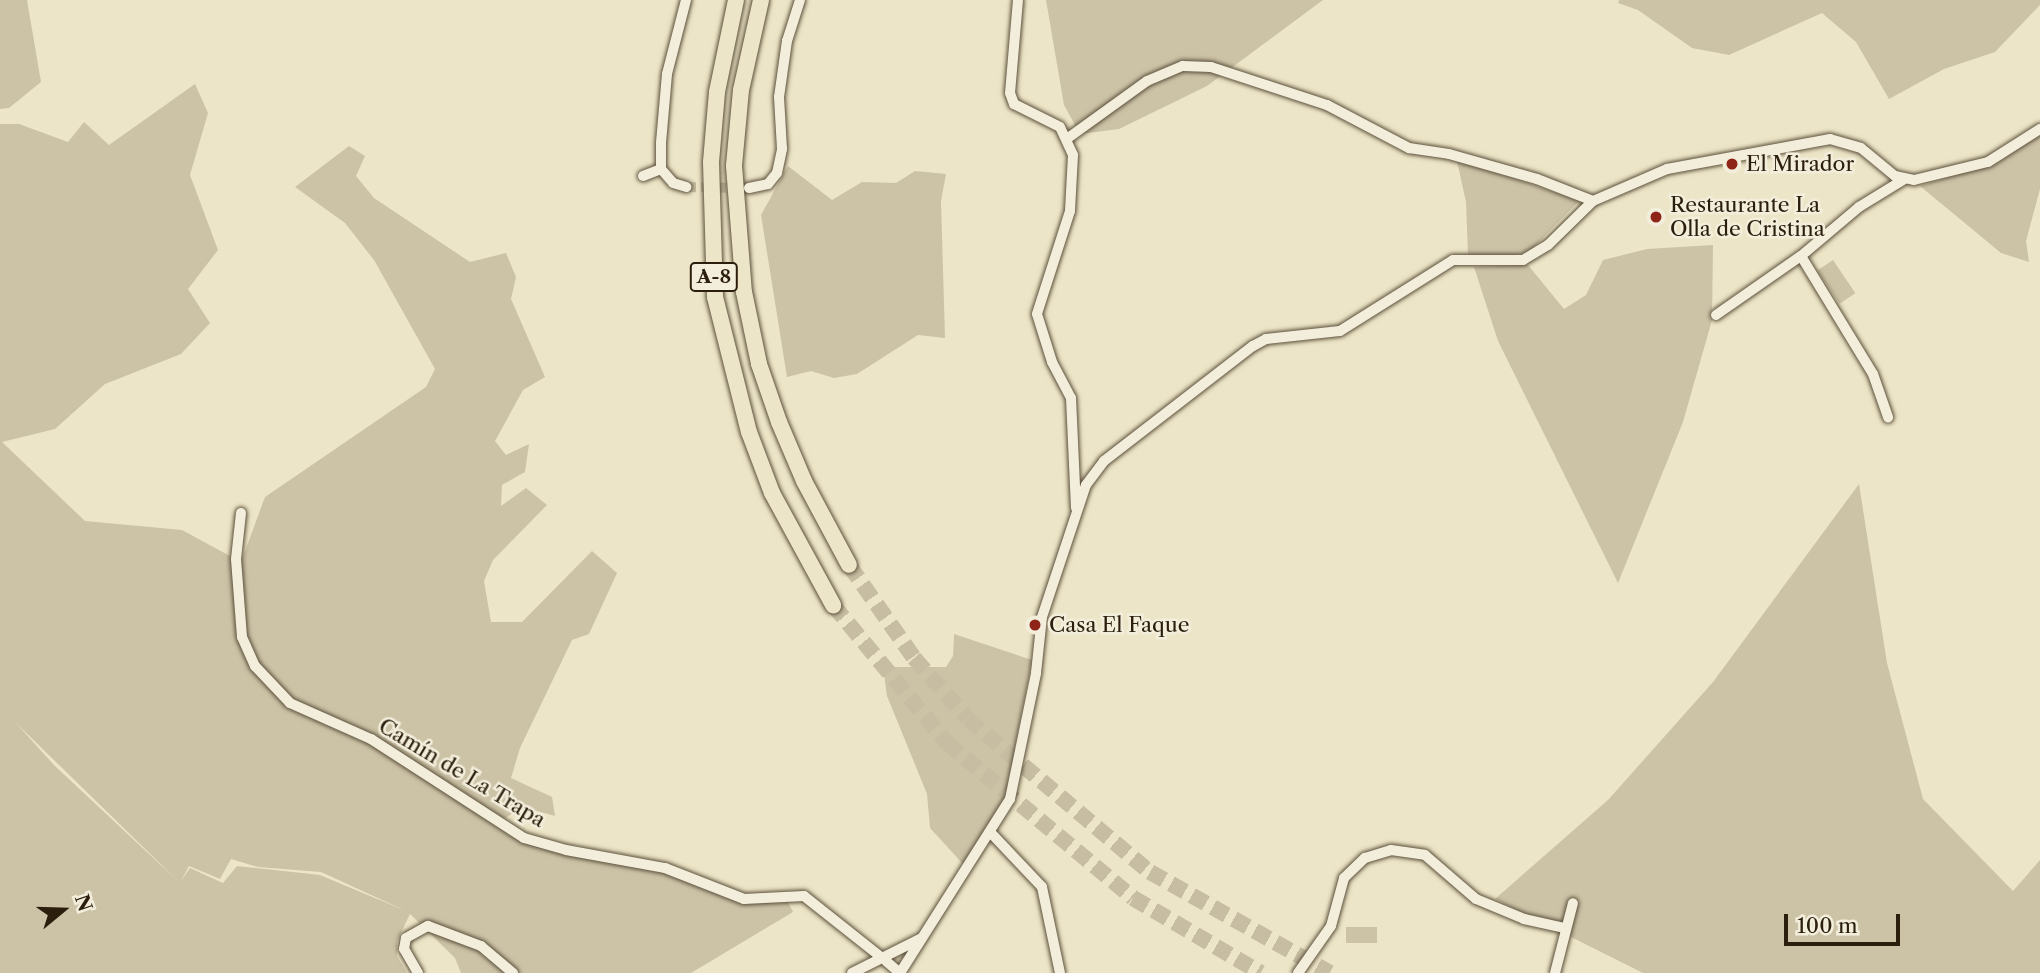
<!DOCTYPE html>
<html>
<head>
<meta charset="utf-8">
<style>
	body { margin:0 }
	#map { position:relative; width:2040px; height:973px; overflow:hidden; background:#ede5c7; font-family:"Libre Caslon Text",serif }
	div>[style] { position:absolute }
	.green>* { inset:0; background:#ccc3a7; transform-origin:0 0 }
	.minor-tunnel>* { height:10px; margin-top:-5px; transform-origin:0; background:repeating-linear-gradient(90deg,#c6bda2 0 10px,transparent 0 15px) }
	.highway-tunnel>* { height:16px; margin-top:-8px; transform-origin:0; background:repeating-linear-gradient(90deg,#c6bda2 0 16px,transparent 0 24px) }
	.roads { filter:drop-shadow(0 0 2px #5c503b) drop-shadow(0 0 2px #5c503b) }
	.minor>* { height:10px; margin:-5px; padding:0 5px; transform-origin:5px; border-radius:5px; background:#f3eedb }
	.highway>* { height:16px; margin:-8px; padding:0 8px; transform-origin:8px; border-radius:8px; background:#ede5c7 }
	.dots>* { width:19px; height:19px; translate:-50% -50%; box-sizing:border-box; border:4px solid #f3eedb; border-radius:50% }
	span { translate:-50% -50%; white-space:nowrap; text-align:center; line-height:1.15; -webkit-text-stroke:5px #f3eedb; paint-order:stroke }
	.shield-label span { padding:2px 5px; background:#f3eedb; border:2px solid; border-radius:5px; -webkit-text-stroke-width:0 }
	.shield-label { font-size:19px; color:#2b1e0c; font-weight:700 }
	.poi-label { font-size:21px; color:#2b1e0c }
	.left { translate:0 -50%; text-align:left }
	.street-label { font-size:21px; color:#2b1e0c }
	.north { position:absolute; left:28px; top:875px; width:70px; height:70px; -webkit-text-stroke:5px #f3eedb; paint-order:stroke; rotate:71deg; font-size:19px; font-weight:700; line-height:28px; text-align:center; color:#2b1e0c }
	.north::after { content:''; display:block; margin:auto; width:24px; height:32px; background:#2b1e0c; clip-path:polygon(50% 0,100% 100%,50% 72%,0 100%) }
	.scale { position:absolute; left:1784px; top:914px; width:116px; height:32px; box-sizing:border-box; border:4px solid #2b1e0c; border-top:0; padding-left:9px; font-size:21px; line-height:24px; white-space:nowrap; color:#2b1e0c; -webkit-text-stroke:5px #f3eedb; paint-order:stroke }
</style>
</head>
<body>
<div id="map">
	<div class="green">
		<div style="clip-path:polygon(0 0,27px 0,41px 82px,9px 108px,0 109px)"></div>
		<div style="clip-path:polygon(1046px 0,1323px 0,1207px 86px,1119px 129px,1080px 134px,1064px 105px)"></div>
		<div style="clip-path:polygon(1619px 0,2040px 0,2040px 5px,1995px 52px,1944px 69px,1889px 99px,1856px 42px,1822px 13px,1729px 55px,1692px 48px,1638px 10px,1618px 3px)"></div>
		<div style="clip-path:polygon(evenodd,195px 84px,208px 113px,190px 175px,218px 250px,188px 289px,210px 323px,181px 354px,105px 384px,55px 429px,2px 442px,85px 521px,182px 530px,241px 562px,265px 497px,426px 387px,435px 369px,374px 260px,345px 223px,295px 187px,349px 146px,365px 156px,356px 176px,374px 198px,470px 262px,506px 253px,516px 277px,511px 299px,545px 377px,523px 390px,495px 441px,506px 455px,529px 444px,525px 472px,502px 485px,501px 506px,526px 488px,547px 505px,493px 560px,484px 581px,491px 622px,522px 622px,592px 551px,617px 573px,589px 634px,572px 640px,520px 748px,511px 778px,552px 797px,555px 816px,523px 807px,502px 820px,523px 839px,658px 869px,723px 896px,787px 900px,793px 912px,691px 973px,461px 973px,455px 958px,410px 914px,397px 941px,397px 956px,407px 973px,0 973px,0 124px,19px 124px,68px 142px,84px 122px,109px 145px,195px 84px,16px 723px,180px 883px,54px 765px,16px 723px,195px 84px,231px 859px,258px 867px,321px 872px,406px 911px,320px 875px,237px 866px,223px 883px,190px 868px,181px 881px,189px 866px,220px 879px,231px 859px)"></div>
		<div style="clip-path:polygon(2040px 134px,2040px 189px,2026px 241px,2029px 262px,2001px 253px,1920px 186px,1999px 162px)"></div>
		<div style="clip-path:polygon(1457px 161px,1522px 181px,1579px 201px,1529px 252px,1499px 258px,1468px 255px,1466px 202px)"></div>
		<div style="clip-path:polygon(788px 166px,832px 200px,862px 182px,896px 183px,915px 171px,946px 174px,941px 201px,945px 338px,918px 335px,857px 374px,834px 378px,811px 371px,787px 377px,761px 215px)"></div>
		<div style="clip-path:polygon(1713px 245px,1712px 320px,1683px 422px,1618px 583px,1498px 341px,1474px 267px,1528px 265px,1564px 309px,1586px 295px,1603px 260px,1647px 249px)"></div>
		<div style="left:1833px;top:260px;width:40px;height:19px;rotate:56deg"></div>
		<div style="clip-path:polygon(1859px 484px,1887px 663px,1923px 799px,2013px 891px,2040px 860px,2040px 973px,1643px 973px,1495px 899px,1608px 800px,1713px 682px)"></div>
		<div style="clip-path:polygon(954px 634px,1032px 660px,1005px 797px,963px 864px,930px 828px,927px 794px,887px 696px,884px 674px,895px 667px,946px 667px,953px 656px)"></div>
		<div style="left:1346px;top:927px;width:31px;height:16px"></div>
	</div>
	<div class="minor-tunnel">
		<div style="left:686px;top:187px;width:53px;rotate:1.1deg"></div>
	</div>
	<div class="highway-tunnel">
		<div style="left:849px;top:565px;width:113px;rotate:55deg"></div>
		<div style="left:914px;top:658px;width:81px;rotate:48.5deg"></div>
		<div style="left:968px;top:719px;width:238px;rotate:40.1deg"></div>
		<div style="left:1150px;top:872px;width:206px;rotate:29.3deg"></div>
		<div style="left:833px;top:605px;width:179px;rotate:50.4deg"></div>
		<div style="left:947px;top:743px;width:242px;rotate:39.8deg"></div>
		<div style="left:1133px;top:898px;width:148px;rotate:30.4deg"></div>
	</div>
	<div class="roads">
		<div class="minor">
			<div style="left:686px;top:0;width:76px;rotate:104.4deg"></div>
			<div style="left:667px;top:74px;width:69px;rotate:95deg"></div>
			<div style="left:661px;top:143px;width:26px;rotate:90deg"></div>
			<div style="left:661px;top:169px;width:18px;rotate:49deg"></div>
			<div style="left:673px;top:183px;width:14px;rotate:17deg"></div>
			<div style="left:1018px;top:0;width:93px;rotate:94.9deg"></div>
			<div style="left:1010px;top:93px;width:12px;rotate:70deg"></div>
			<div style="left:1014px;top:104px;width:51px;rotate:26.6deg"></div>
			<div style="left:1060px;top:127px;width:31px;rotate:65deg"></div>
			<div style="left:1073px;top:155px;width:56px;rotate:93.1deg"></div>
			<div style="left:1070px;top:211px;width:108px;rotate:107.8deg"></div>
			<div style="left:1037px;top:314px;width:50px;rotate:72.6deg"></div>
			<div style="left:1052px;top:362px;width:41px;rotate:62.2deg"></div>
			<div style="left:1071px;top:398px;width:110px;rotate:87.4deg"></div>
			<div style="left:1068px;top:138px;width:97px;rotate:-35.8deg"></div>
			<div style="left:1147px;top:81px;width:39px;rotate:-23deg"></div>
			<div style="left:1183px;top:66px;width:28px;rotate:2deg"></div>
			<div style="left:1211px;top:67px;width:122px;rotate:18.1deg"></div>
			<div style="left:1327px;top:105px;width:93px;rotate:27.7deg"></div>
			<div style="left:1409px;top:148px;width:40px;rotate:8.5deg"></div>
			<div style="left:1449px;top:154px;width:91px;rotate:15.9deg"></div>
			<div style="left:1537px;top:179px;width:60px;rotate:21.4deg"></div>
			<div style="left:643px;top:176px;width:19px;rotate:-21deg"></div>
			<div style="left:749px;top:188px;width:19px;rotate:-12deg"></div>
			<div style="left:768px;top:184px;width:14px;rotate:-51deg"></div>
			<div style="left:777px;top:173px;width:25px;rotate:-78deg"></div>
			<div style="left:782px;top:149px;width:52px;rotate:-93.3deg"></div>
			<div style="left:779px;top:97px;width:57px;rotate:-81.9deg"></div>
			<div style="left:787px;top:41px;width:43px;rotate:-72.4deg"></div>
			<div style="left:1801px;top:256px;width:138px;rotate:58.6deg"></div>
			<div style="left:1873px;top:374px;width:46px;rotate:70.8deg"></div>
			<div style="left:1716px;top:315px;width:103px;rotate:-34.8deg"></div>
			<div style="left:1801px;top:256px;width:76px;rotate:-40.2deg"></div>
			<div style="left:1859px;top:207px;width:52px;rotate:-31.5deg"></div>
			<div style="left:241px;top:513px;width:46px;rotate:96.2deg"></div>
			<div style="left:236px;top:559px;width:78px;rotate:85.6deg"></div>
			<div style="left:242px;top:637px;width:32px;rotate:66deg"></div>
			<div style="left:255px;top:666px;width:51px;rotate:46.6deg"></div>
			<div style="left:290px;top:703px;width:89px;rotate:24deg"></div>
			<div style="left:371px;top:739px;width:182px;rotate:32.9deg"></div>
			<div style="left:524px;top:838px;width:44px;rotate:15.9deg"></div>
			<div style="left:566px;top:850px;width:101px;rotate:10.3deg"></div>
			<div style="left:665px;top:868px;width:85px;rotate:21.4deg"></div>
			<div style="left:744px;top:899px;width:60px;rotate:-2.9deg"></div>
			<div style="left:804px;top:896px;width:98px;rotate:38.4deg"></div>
			<div style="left:991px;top:833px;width:74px;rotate:46.6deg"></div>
			<div style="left:1042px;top:887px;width:88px;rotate:78.2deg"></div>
			<div style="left:886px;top:961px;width:18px;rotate:41deg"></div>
			<div style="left:418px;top:973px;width:28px;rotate:-120deg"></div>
			<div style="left:404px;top:949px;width:11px;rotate:-80deg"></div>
			<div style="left:406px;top:938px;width:25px;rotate:-29deg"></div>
			<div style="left:428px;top:926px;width:57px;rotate:20.7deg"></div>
			<div style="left:481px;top:946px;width:42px;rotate:40.2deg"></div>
			<div style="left:852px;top:973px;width:78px;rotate:-26.6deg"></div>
			<div style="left:900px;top:973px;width:206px;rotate:-57.7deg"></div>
			<div style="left:1010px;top:799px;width:129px;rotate:-78.3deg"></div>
			<div style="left:1036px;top:673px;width:56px;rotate:-83.9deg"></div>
			<div style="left:1042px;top:617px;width:139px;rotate:-71.6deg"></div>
			<div style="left:1086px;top:485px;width:30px;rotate:-53deg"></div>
			<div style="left:1104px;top:461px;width:188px;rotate:-37.7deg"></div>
			<div style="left:1253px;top:346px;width:15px;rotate:-28deg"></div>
			<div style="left:1266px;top:339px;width:74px;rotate:-6.2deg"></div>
			<div style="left:1340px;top:331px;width:133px;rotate:-32.1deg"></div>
			<div style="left:1453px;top:260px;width:70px"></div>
			<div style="left:1523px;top:260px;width:29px;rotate:-31deg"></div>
			<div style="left:1548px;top:245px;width:63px;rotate:-44.4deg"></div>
			<div style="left:1593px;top:201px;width:81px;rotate:-23.4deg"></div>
			<div style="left:1667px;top:169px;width:166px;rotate:-10.4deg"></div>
			<div style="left:1830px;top:139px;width:32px;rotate:16deg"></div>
			<div style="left:1861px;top:148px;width:44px;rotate:39.5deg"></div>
			<div style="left:1895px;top:176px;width:19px;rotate:12deg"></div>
			<div style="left:1914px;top:180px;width:76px;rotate:-13.7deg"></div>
			<div style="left:1988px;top:162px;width:62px;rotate:-32.4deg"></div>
			<div style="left:1298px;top:973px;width:57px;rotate:-54.9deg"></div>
			<div style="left:1331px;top:926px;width:50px;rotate:-74.8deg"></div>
			<div style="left:1344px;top:878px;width:29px;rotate:-44deg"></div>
			<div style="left:1365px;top:858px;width:27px;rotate:-17deg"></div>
			<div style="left:1391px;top:850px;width:34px;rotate:8deg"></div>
			<div style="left:1425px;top:855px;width:67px;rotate:40.8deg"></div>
			<div style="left:1476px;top:899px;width:52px;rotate:22.6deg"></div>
			<div style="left:1524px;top:919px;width:42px;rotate:12.4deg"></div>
			<div style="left:1555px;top:973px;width:72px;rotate:-75.6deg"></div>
		</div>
		<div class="highway">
			<div style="left:736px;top:0;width:94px;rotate:101.7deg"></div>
			<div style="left:717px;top:92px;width:70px;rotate:94.9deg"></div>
			<div style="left:711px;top:162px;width:135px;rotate:88.3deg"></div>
			<div style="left:715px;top:297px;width:139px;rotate:75.9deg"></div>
			<div style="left:749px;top:432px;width:65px;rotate:69.3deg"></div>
			<div style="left:772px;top:493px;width:128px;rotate:61.4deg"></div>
			<div style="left:761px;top:0;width:92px;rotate:102.5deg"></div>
			<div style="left:741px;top:90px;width:76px;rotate:95.3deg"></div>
			<div style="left:734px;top:166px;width:126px;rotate:85.5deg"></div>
			<div style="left:744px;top:292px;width:74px;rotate:78.2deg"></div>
			<div style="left:759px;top:364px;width:61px;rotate:71deg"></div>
			<div style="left:779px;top:422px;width:64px;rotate:67deg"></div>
			<div style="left:804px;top:481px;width:95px;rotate:61.8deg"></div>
		</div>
	</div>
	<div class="dots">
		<div style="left:1732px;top:164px;background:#8f2418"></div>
		<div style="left:1656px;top:217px;background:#8f2418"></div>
		<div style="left:1035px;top:625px;background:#8f2418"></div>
	</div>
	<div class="shield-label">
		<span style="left:714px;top:277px">A-8</span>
	</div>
	<div class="poi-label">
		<span class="left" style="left:1746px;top:164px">El Mirador</span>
		<span class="left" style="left:1670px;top:217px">Restaurante La<br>Olla de Cristina</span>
		<span class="left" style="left:1049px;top:625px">Casa El Faque</span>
	</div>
	<div class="street-label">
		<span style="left:462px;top:773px;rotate:31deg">Camín de La Trapa</span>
	</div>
	<div class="north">N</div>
	<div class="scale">100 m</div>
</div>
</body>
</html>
